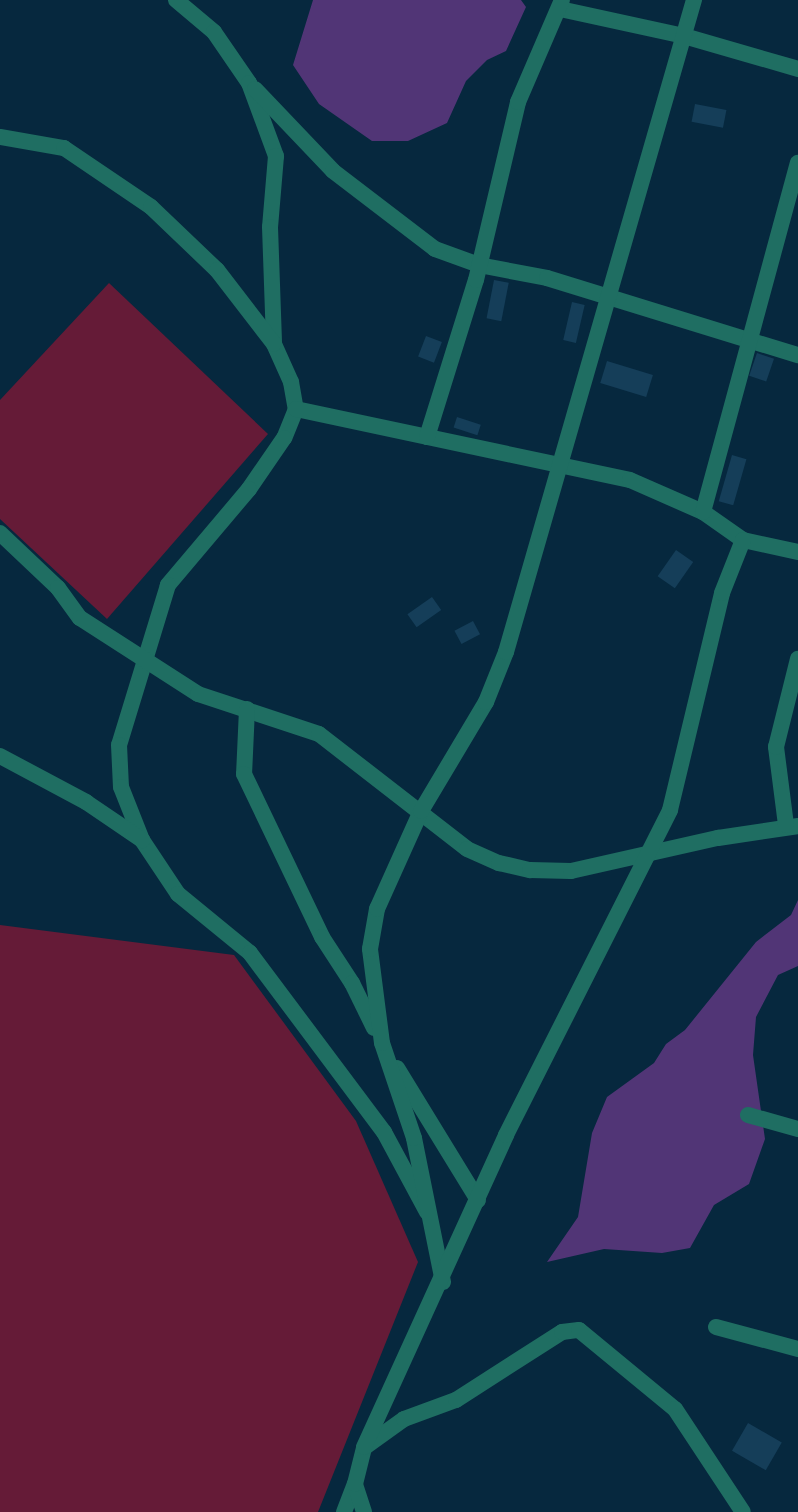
<!DOCTYPE html>
<html>
<head>
<meta charset="utf-8">
<style>
	body { margin:0 }
	#map { position:relative; width:798px; height:1512px; overflow:hidden; background:#06283e; font-family:Figtree,sans-serif }
	div>[style] { position:absolute }
	.green>* { inset:0; background:#651b37 }
	.water>* { inset:0; background:#513576 }
	.building>* { inset:0; background:#153e59; transform-origin:0 0 }
	.minor>* { height:16px; margin:-8px; padding:0 8px; transform-origin:8px; border-radius:8px; background:#1f6e62 }
	span { translate:-50% -50%; white-space:nowrap; text-align:center; line-height:1.15; -webkit-text-stroke:5px #01101c; paint-order:stroke }
</style>
</head>
<body>
<div id="map">
	<div class="green">
		<div style="clip-path:polygon(109px 283px,268px 434px,107px 619px,0 519px,0 400px)"></div>
		<div style="clip-path:polygon(0 925px,234px 955px,356px 1121px,418px 1262px,318px 1512px,0 1512px)"></div>
	</div>
	<div class="water">
		<div style="clip-path:polygon(313px 0,521px 0,526px 7px,506px 51px,487px 60px,466px 81px,447px 123px,408px 141px,372px 141px,319px 104px,293px 65px)"></div>
		<div style="clip-path:polygon(798px 900px,798px 966px,778px 975px,756px 1017px,753px 1055px,765px 1139px,749px 1184px,714px 1205px,690px 1248px,662px 1253px,604px 1249px,547px 1262px,578px 1217px,592px 1133px,607px 1097px,654px 1063px,666px 1044px,685px 1030px,756px 942px,791px 915px)"></div>
	</div>
	<div class="building">
		<div style="left:695px;top:104px;width:32px;height:18px;rotate:11deg"></div>
		<div style="left:494px;top:280px;width:15px;height:39px;rotate:11deg"></div>
		<div style="left:572px;top:302px;width:13px;height:39px;rotate:13deg"></div>
		<div style="left:426px;top:336px;width:17px;height:22px;rotate:21deg"></div>
		<div style="left:757px;top:353px;width:18px;height:24px;rotate:19deg"></div>
		<div style="left:607px;top:361px;width:48px;height:23px;rotate:17deg"></div>
		<div style="left:457px;top:417px;width:25px;height:11px;rotate:18deg"></div>
		<div style="left:732px;top:455px;width:15px;height:48px;rotate:16deg"></div>
		<div style="left:676px;top:550px;width:21px;height:32px;rotate:35deg"></div>
		<div style="left:432px;top:597px;width:16px;height:30px;rotate:55deg"></div>
		<div style="left:473px;top:621px;width:15px;height:21px;rotate:62deg"></div>
		<div style="left:748px;top:1423px;width:39px;height:32px;rotate:30deg"></div>
	</div>
	<div class="minor">
		<div style="left:176px;top:0;width:50px;rotate:40.1deg"></div>
		<div style="left:214px;top:32px;width:62px;rotate:55.5deg"></div>
		<div style="left:249px;top:83px;width:78px;rotate:69.7deg"></div>
		<div style="left:276px;top:156px;width:71px;rotate:94.8deg"></div>
		<div style="left:270px;top:227px;width:117px;rotate:88deg"></div>
		<div style="left:274px;top:344px;width:42px;rotate:65.9deg"></div>
		<div style="left:291px;top:382px;width:27px;rotate:80deg"></div>
		<div style="left:296px;top:409px;width:31px;rotate:112deg"></div>
		<div style="left:284px;top:438px;width:62px;rotate:124.5deg"></div>
		<div style="left:249px;top:489px;width:126px;rotate:130.2deg"></div>
		<div style="left:168px;top:585px;width:167px;rotate:107deg"></div>
		<div style="left:119px;top:745px;width:42px;rotate:87.3deg"></div>
		<div style="left:121px;top:787px;width:57px;rotate:68.4deg"></div>
		<div style="left:142px;top:840px;width:65px;rotate:56.3deg"></div>
		<div style="left:178px;top:894px;width:93px;rotate:39.3deg"></div>
		<div style="left:250px;top:953px;width:224px;rotate:53.2deg"></div>
		<div style="left:384px;top:1132px;width:91px;rotate:61.7deg"></div>
		<div style="left:560px;top:9px;width:127px;rotate:12.3deg"></div>
		<div style="left:684px;top:36px;width:119px;rotate:16.1deg"></div>
		<div style="left:255px;top:89px;width:113px;rotate:46.4deg"></div>
		<div style="left:333px;top:171px;width:128px;rotate:37.4deg"></div>
		<div style="left:435px;top:249px;width:47px;rotate:20deg"></div>
		<div style="left:479px;top:265px;width:69px;rotate:10.8deg"></div>
		<div style="left:547px;top:278px;width:263px;rotate:17.1deg"></div>
		<div style="left:0;top:137px;width:65px;rotate:9.8deg"></div>
		<div style="left:64px;top:148px;width:105px;rotate:34.1deg"></div>
		<div style="left:151px;top:207px;width:91px;rotate:43.7deg"></div>
		<div style="left:217px;top:270px;width:93px;rotate:52.4deg"></div>
		<div style="left:296px;top:409px;width:341px;rotate:12deg"></div>
		<div style="left:630px;top:480px;width:80px;rotate:23.7deg"></div>
		<div style="left:703px;top:512px;width:49px;rotate:35deg"></div>
		<div style="left:743px;top:540px;width:56px;rotate:12.3deg"></div>
		<div style="left:427px;top:437px;width:164px;rotate:-72.7deg"></div>
		<div style="left:476px;top:280px;width:183px;rotate:-76.7deg"></div>
		<div style="left:518px;top:102px;width:111px;rotate:-66.7deg"></div>
		<div style="left:703px;top:512px;width:362px;rotate:-74.8deg"></div>
		<div style="left:0;top:533px;width:80px;rotate:43.5deg"></div>
		<div style="left:58px;top:588px;width:37px;rotate:54deg"></div>
		<div style="left:80px;top:618px;width:140px;rotate:32.8deg"></div>
		<div style="left:198px;top:694px;width:127px;rotate:18.3deg"></div>
		<div style="left:319px;top:734px;width:187px;rotate:37.8deg"></div>
		<div style="left:467px;top:849px;width:35px;rotate:24deg"></div>
		<div style="left:499px;top:863px;width:32px;rotate:13deg"></div>
		<div style="left:530px;top:870px;width:41px;rotate:1.4deg"></div>
		<div style="left:571px;top:871px;width:151px;rotate:-12.7deg"></div>
		<div style="left:718px;top:838px;width:81px;rotate:-8.5deg"></div>
		<div style="left:247px;top:709px;width:65px;rotate:92.6deg"></div>
		<div style="left:244px;top:774px;width:181px;rotate:64.4deg"></div>
		<div style="left:322px;top:937px;width:55px;rotate:56.9deg"></div>
		<div style="left:352px;top:983px;width:50px;rotate:63.9deg"></div>
		<div style="left:0;top:756px;width:98px;rotate:28.1deg"></div>
		<div style="left:86px;top:802px;width:68px;rotate:34.2deg"></div>
		<div style="left:786px;top:825px;width:79px;rotate:-97.3deg"></div>
		<div style="left:776px;top:747px;width:91px;rotate:-76deg"></div>
		<div style="left:397px;top:1068px;width:155px;rotate:58.5deg"></div>
		<div style="left:748px;top:1115px;width:52px;rotate:15.6deg"></div>
		<div style="left:443px;top:1282px;width:147px;rotate:-101.4deg"></div>
		<div style="left:414px;top:1138px;width:100px;rotate:-108.6deg"></div>
		<div style="left:382px;top:1043px;width:95px;rotate:-97.3deg"></div>
		<div style="left:370px;top:949px;width:41px;rotate:-80.1deg"></div>
		<div style="left:377px;top:909px;width:107px;rotate:-65.8deg"></div>
		<div style="left:421px;top:811px;width:127px;rotate:-59.2deg"></div>
		<div style="left:486px;top:702px;width:54px;rotate:-68.2deg"></div>
		<div style="left:506px;top:652px;width:679px;rotate:-73.92deg"></div>
		<div style="left:716px;top:1327px;width:85px;rotate:15deg"></div>
		<div style="left:365px;top:1447px;width:48px;rotate:-35.7deg"></div>
		<div style="left:404px;top:1419px;width:55px;rotate:-20.1deg"></div>
		<div style="left:456px;top:1400px;width:126px;rotate:-32.7deg"></div>
		<div style="left:562px;top:1332px;width:17px;rotate:-7deg"></div>
		<div style="left:579px;top:1330px;width:124px;rotate:39.5deg"></div>
		<div style="left:675px;top:1409px;width:123px;rotate:56.6deg"></div>
		<div style="left:344px;top:1512px;width:30px;rotate:-69deg"></div>
		<div style="left:364px;top:1512px;width:29px;rotate:-108deg"></div>
		<div style="left:355px;top:1484px;width:38px;rotate:-76deg"></div>
		<div style="left:364px;top:1447px;width:343px;rotate:-65.5deg"></div>
		<div style="left:506px;top:1135px;width:364px;rotate:-63.2deg"></div>
		<div style="left:670px;top:810px;width:223px;rotate:-76.5deg"></div>
		<div style="left:722px;top:593px;width:57px;rotate:-68.4deg"></div>
	</div>
</div>
</body>
</html>
